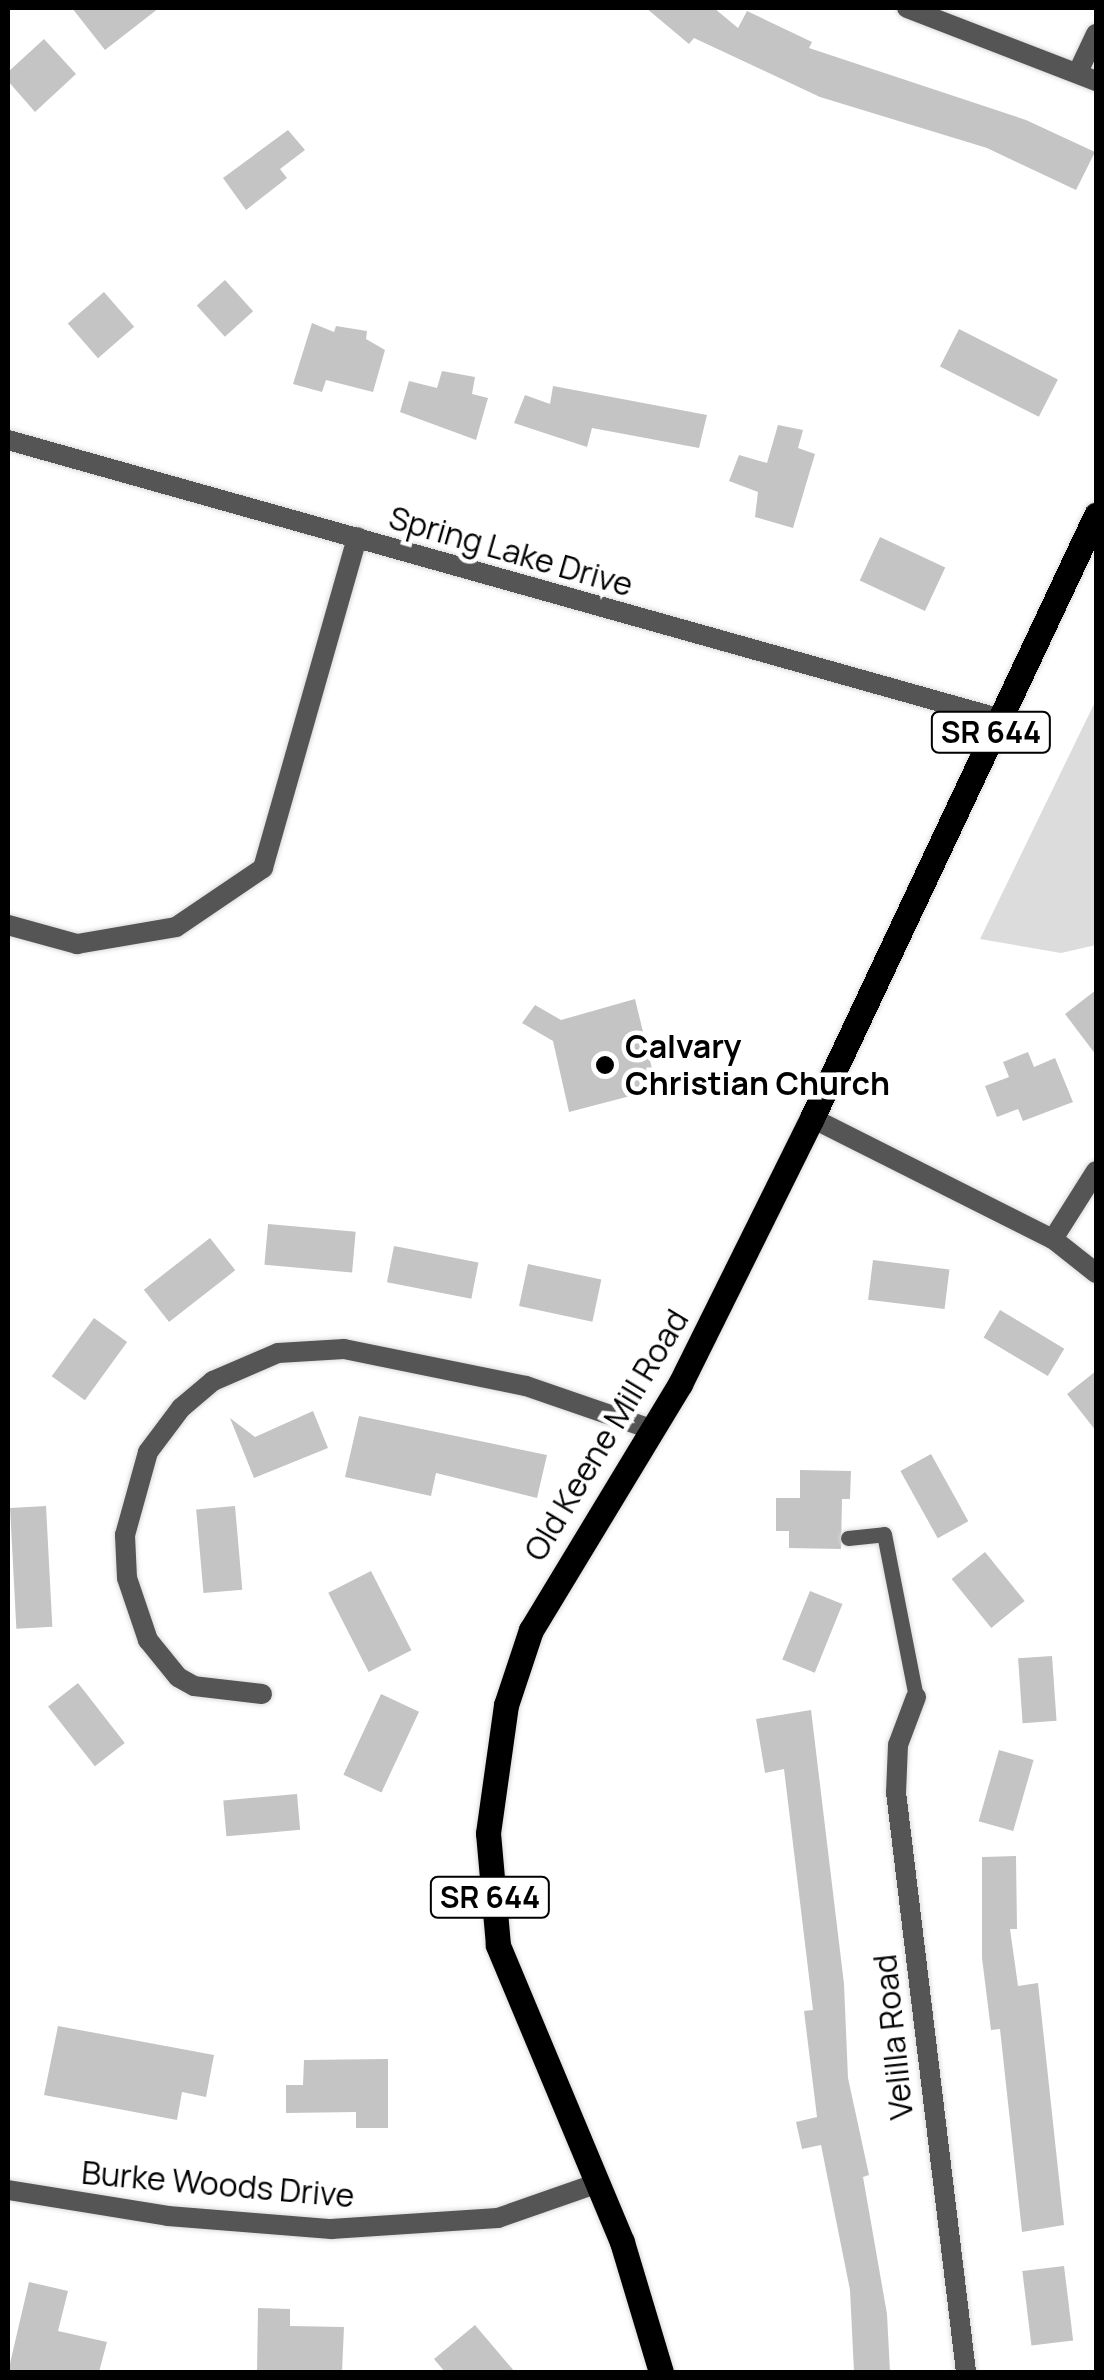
<!DOCTYPE html>
<html>
<head>
<meta charset="utf-8">
<style>
	body { margin:0 }
	#map { position:relative; width:1104px; height:2380px; overflow:hidden; background:#fff; font-family:Manrope,sans-serif }
	div>[style] { position:absolute }
	.green>* { inset:0; background:#dcdcdc }
	.building>* { inset:0; background:#c4c4c4; transform-origin:0 0 }
	.roads { filter:drop-shadow(0 0 2px #dbdbdb) drop-shadow(0 0 2px #dbdbdb) }
	.lane>* { height:15px; margin:-7.5px; padding:0 7.5px; transform-origin:7.5px; border-radius:7.5px; background:#555 }
	.street>* { height:20px; margin:-10px; padding:0 10px; transform-origin:10px; border-radius:10px; background:#555 }
	.primary>* { height:25px; margin:-12.5px; padding:0 12.5px; transform-origin:12.5px; border-radius:12.5px; background:#000 }
	.dots>* { width:28px; height:28px; translate:-50% -50%; box-sizing:border-box; border:5px solid #fff; border-radius:50% }
	span { translate:-50% -50%; white-space:nowrap; text-align:center; line-height:1.15; -webkit-text-stroke:9px #fff; paint-order:stroke }
	.shield-label span { padding:2px 8px; background:#fff; border:2px solid; border-radius:8px; -webkit-text-stroke-width:0 }
	.shield-label { font-size:30px; color:#000; font-weight:700 }
	.street-label { font-size:32px; color:#000 }
	.poi-label { font-size:32px; color:#000; font-weight:700 }
	.left { translate:0 -50%; text-align:left }
	.frame { position:absolute; inset:0; border:10px solid #000; pointer-events:none }
</style>
</head>
<body>
<div id="map">
	<div class="green">
		<div style="clip-path:polygon(1096px 700px,1096px 945px,1061px 953px,980px 939px)"></div>
	</div>
	<div class="building">
		<div style="clip-path:polygon(72px 8px,159px 8px,105px 50px)"></div>
		<div style="clip-path:polygon(646px 8px,714px 8px,738px 28px,747px 11px,812px 42px,809px 48px,1026px 120px,1095px 152px,1076px 190px,987px 148px,820px 97px,694px 38px,689px 44px)"></div>
		<div style="clip-path:polygon(44px 39px,76px 74px,35px 112px,8px 81px,8px 72px)"></div>
		<div style="clip-path:polygon(288px 130px,305px 150px,280px 169px,287px 178px,246px 210px,223px 178px)"></div>
		<div style="left:225px;top:280px;width:42px;height:38px;rotate:48deg"></div>
		<div style="left:104px;top:292px;width:46px;height:48px;rotate:49deg"></div>
		<div style="clip-path:polygon(312px 323px,334px 332px,336px 326px,367px 331px,366px 339px,385px 350px,373px 392px,326px 380px,322px 392px,293px 384px)"></div>
		<div style="left:959px;top:329px;width:111px;height:42px;rotate:27deg"></div>
		<div style="clip-path:polygon(442px 371px,475px 377px,472px 394px,488px 398px,476px 440px,400px 412px,409px 381px,437px 388px)"></div>
		<div style="clip-path:polygon(553px 386px,707px 415px,699px 448px,592px 428px,587px 447px,514px 423px,525px 395px,550px 404px)"></div>
		<div style="clip-path:polygon(778px 425px,803px 430px,798px 448px,815px 454px,793px 528px,755px 517px,758px 492px,729px 481px,739px 455px,767px 463px)"></div>
		<div style="left:880px;top:537px;width:72px;height:48px;rotate:25deg"></div>
		<div style="clip-path:polygon(1096px 990px,1096px 1055px,1065px 1014px)"></div>
		<div style="clip-path:polygon(635px 999px,657px 1089px,569px 1112px,553px 1041px,522px 1023px,535px 1005px,561px 1020px)"></div>
		<div style="clip-path:polygon(1028px 1052px,1034px 1067px,1055px 1058px,1073px 1102px,1023px 1121px,1018px 1109px,997px 1117px,985px 1086px,1009px 1077px,1003px 1062px)"></div>
		<div style="left:268px;top:1224px;width:88px;height:41px;rotate:5deg"></div>
		<div style="left:210px;top:1238px;width:41px;height:84px;rotate:52deg"></div>
		<div style="left:394px;top:1246px;width:86px;height:37px;rotate:11deg"></div>
		<div style="left:873px;top:1260px;width:77px;height:40px;rotate:7deg"></div>
		<div style="left:528px;top:1264px;width:75px;height:43px;rotate:12deg"></div>
		<div style="left:1000px;top:1310px;width:75px;height:32px;rotate:31deg"></div>
		<div style="left:94px;top:1318px;width:41px;height:72px;rotate:36deg"></div>
		<div style="clip-path:polygon(1096px 1371px,1096px 1431px,1067px 1394px)"></div>
		<div style="clip-path:polygon(313px 1411px,328px 1448px,254px 1478px,230px 1418px,255px 1437px)"></div>
		<div style="clip-path:polygon(359px 1416px,547px 1455px,537px 1498px,436px 1473px,431px 1496px,345px 1477px)"></div>
		<div style="left:931px;top:1454px;width:77px;height:35px;rotate:61deg"></div>
		<div style="clip-path:polygon(800px 1470px,851px 1471px,850px 1499px,842px 1499px,841px 1549px,789px 1548px,789px 1531px,776px 1531px,776px 1498px,800px 1498px)"></div>
		<div style="left:46px;top:1506px;width:121px;height:36px;rotate:87deg"></div>
		<div style="left:235px;top:1506px;width:84px;height:39px;rotate:85deg"></div>
		<div style="left:985px;top:1552px;width:63px;height:43px;rotate:51deg"></div>
		<div style="left:371px;top:1571px;width:89px;height:48px;rotate:63deg"></div>
		<div style="left:810px;top:1591px;width:35px;height:74px;rotate:22deg"></div>
		<div style="left:1052px;top:1656px;width:65px;height:34px;rotate:86deg"></div>
		<div style="left:78px;top:1683px;width:76px;height:38px;rotate:52deg"></div>
		<div style="left:381px;top:1694px;width:42px;height:89px;rotate:25deg"></div>
		<div style="clip-path:polygon(811px 1710px,844px 1984px,848px 2078px,869px 2175px,863px 2177px,887px 2314px,890px 2372px,854px 2372px,850px 2290px,821px 2145px,802px 2149px,796px 2122px,817px 2117px,804px 2011px,813px 2010px,784px 1769px,765px 1773px,756px 1719px)"></div>
		<div style="left:999px;top:1750px;width:36px;height:74px;rotate:16deg"></div>
		<div style="left:297px;top:1794px;width:36px;height:74px;rotate:85deg"></div>
		<div style="clip-path:polygon(1016px 1856px,1017px 1929px,1010px 1929px,1018px 1986px,1038px 1983px,1064px 2225px,1022px 2232px,1000px 2029px,991px 2030px,982px 1958px,982px 1857px)"></div>
		<div style="clip-path:polygon(58px 2026px,214px 2055px,206px 2097px,182px 2092px,177px 2120px,44px 2095px)"></div>
		<div style="clip-path:polygon(388px 2059px,388px 2128px,356px 2128px,356px 2112px,286px 2113px,286px 2085px,303px 2085px,304px 2060px)"></div>
		<div style="left:1064px;top:2266px;width:75px;height:42px;rotate:83deg"></div>
		<div style="clip-path:polygon(29px 2282px,68px 2291px,58px 2331px,107px 2342px,99px 2372px,8px 2372px)"></div>
		<div style="clip-path:polygon(258px 2308px,290px 2309px,290px 2326px,344px 2327px,342px 2372px,257px 2372px)"></div>
		<div style="clip-path:polygon(475px 2325px,515px 2372px,445px 2372px,434px 2359px)"></div>
	</div>
	<div class="roads">
		<div class="lane">
			<div style="left:848px;top:1538px;width:36px;rotate:-6deg"></div>
			<div style="left:884px;top:1534px;width:166px;rotate:78.9deg"></div>
		</div>
		<div class="street">
			<div style="left:907px;top:8px;width:203px;rotate:21.1deg"></div>
			<div style="left:1078px;top:72px;width:42px;rotate:-64.7deg"></div>
			<div style="left:8px;top:440px;width:1028px;rotate:15.69deg"></div>
			<div style="left:8px;top:925px;width:72px;rotate:15.4deg"></div>
			<div style="left:77px;top:944px;width:100px;rotate:-9.7deg"></div>
			<div style="left:176px;top:927px;width:105px;rotate:-34.1deg"></div>
			<div style="left:263px;top:868px;width:344px;rotate:-74.1deg"></div>
			<div style="left:812px;top:1118px;width:270px;rotate:26.7deg"></div>
			<div style="left:1053px;top:1239px;width:55px;rotate:38.3deg"></div>
			<div style="left:1053px;top:1239px;width:80px;rotate:-57.7deg"></div>
			<div style="left:262px;top:1694px;width:68px;rotate:-173.3deg"></div>
			<div style="left:194px;top:1686px;width:18px;rotate:-151deg"></div>
			<div style="left:178px;top:1677px;width:48px;rotate:-129deg"></div>
			<div style="left:148px;top:1640px;width:65px;rotate:-108.7deg"></div>
			<div style="left:127px;top:1578px;width:43px;rotate:-92.7deg"></div>
			<div style="left:125px;top:1535px;width:86px;rotate:-74.5deg"></div>
			<div style="left:148px;top:1452px;width:55px;rotate:-53.1deg"></div>
			<div style="left:181px;top:1408px;width:42px;rotate:-40.2deg"></div>
			<div style="left:213px;top:1381px;width:71px;rotate:-23.3deg"></div>
			<div style="left:278px;top:1353px;width:66px;rotate:-3.5deg"></div>
			<div style="left:344px;top:1349px;width:186px;rotate:11.5deg"></div>
			<div style="left:526px;top:1386px;width:132px;rotate:19deg"></div>
			<div style="left:916px;top:1697px;width:51px;rotate:110.6deg"></div>
			<div style="left:898px;top:1745px;width:47px;rotate:92.4deg"></div>
			<div style="left:896px;top:1792px;width:584px;rotate:83.12deg"></div>
			<div style="left:8px;top:2190px;width:162px;rotate:9.2deg"></div>
			<div style="left:168px;top:2216px;width:164px;rotate:4.6deg"></div>
			<div style="left:331px;top:2229px;width:167px;rotate:-3.8deg"></div>
			<div style="left:498px;top:2218px;width:106px;rotate:-19.3deg"></div>
		</div>
		<div class="primary">
			<div style="left:661px;top:2372px;width:136px;rotate:-106.7deg"></div>
			<div style="left:622px;top:2242px;width:322px;rotate:-112.7deg"></div>
			<div style="left:498px;top:1945px;width:112px;rotate:-95.1deg"></div>
			<div style="left:488px;top:1833px;width:129px;rotate:-82deg"></div>
			<div style="left:506px;top:1705px;width:79px;rotate:-71.6deg"></div>
			<div style="left:531px;top:1630px;width:288px;rotate:-58.8deg"></div>
			<div style="left:680px;top:1384px;width:297px;rotate:-63.6deg"></div>
			<div style="left:812px;top:1118px;width:667px;rotate:-64.78deg"></div>
		</div>
	</div>
	<div class="dots">
		<div style="left:605px;top:1065px;background:#000"></div>
	</div>
	<div class="shield-label">
		<span style="left:991px;top:732px">SR 644</span>
		<span style="left:490px;top:1897px">SR 644</span>
	</div>
	<div class="street-label">
		<span style="left:511px;top:551px;rotate:16deg">Spring Lake Drive</span>
		<span style="left:606px;top:1435px;rotate:-59deg">Old Keene Mill Road</span>
		<span style="left:893px;top:2037px;rotate:-96deg">Velilla Road</span>
		<span style="left:218px;top:2184px;rotate:5deg">Burke Woods Drive</span>
	</div>
	<div class="poi-label">
		<span class="left" style="left:625px;top:1065px">Calvary<br>Christian Church</span>
	</div>
	<div class="frame"></div>
</div>
</body>
</html>
